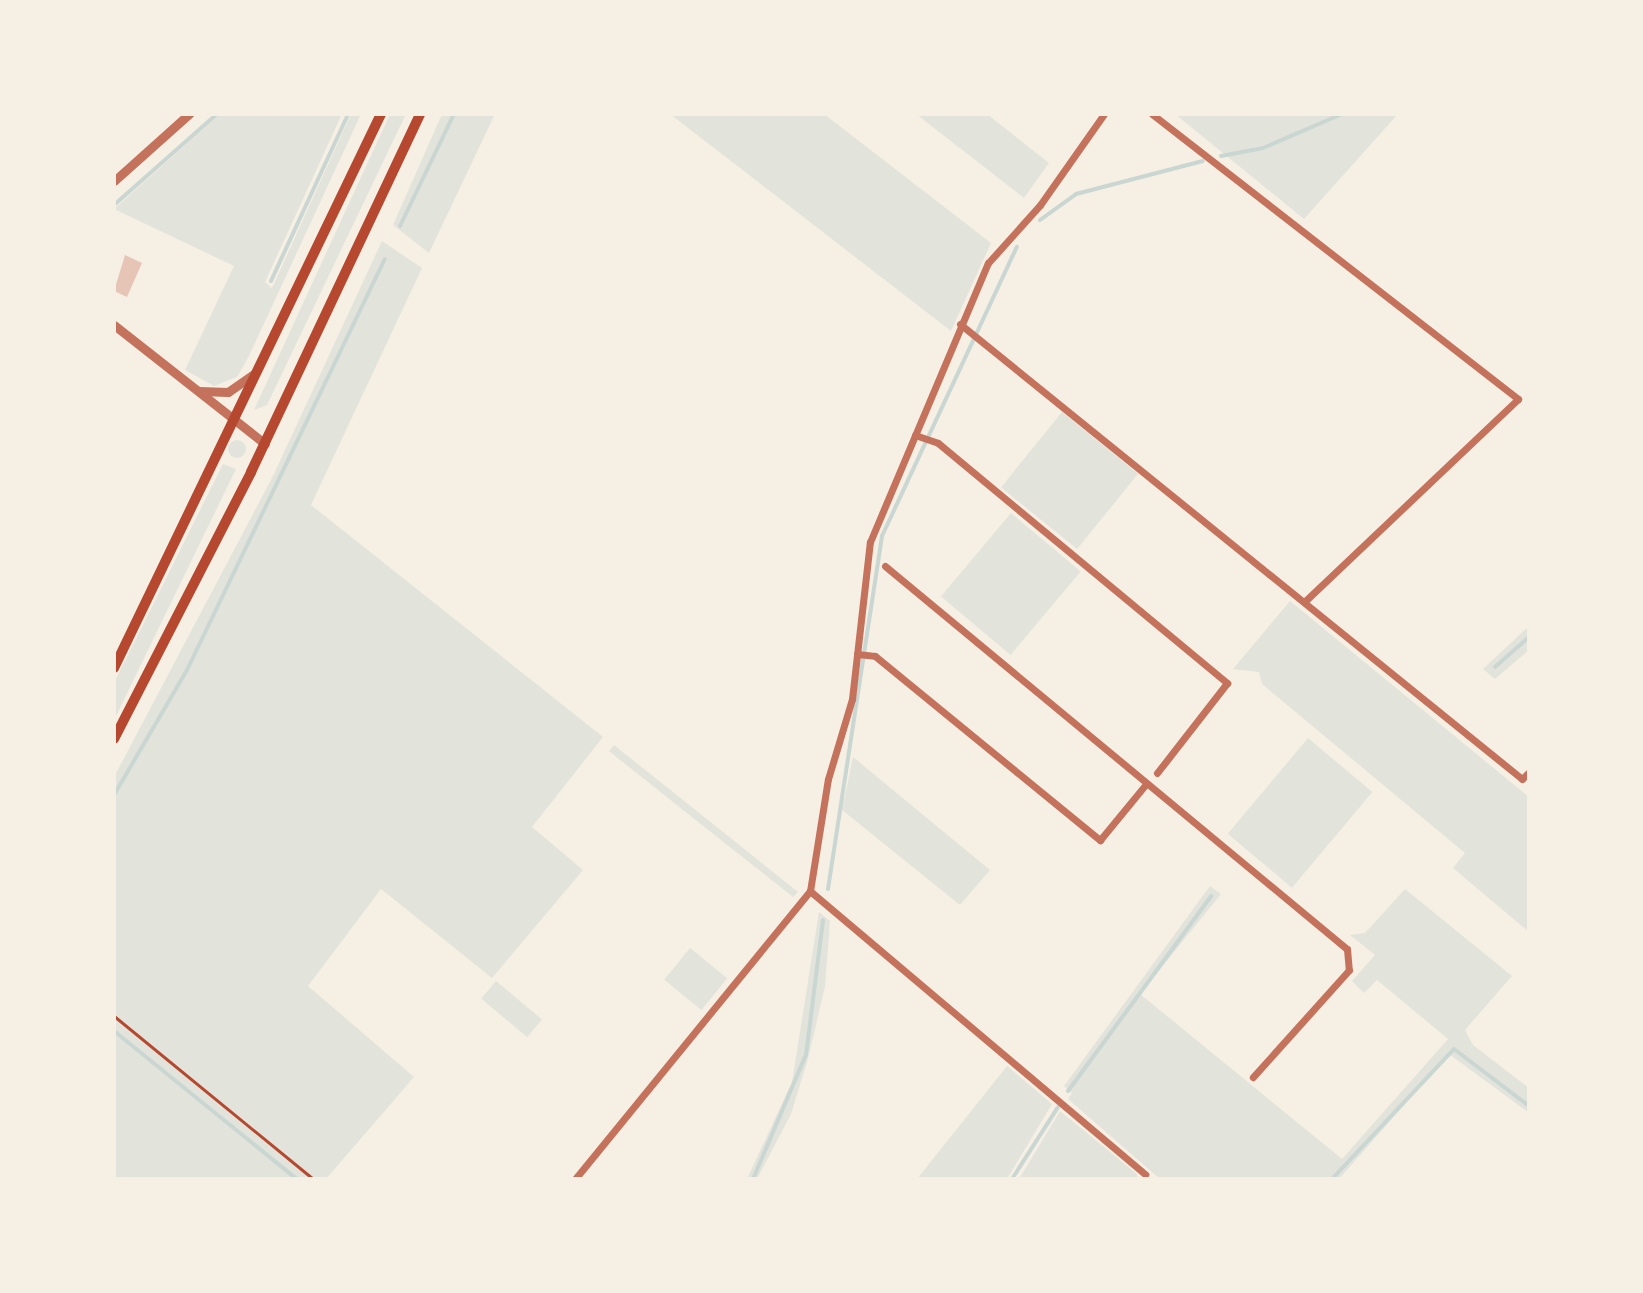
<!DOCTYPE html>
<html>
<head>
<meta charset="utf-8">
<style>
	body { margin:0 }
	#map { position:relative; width:1643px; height:1293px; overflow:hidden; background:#f6efe4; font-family:"Work Sans",sans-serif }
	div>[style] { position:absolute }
	.green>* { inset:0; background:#e2e4dc; transform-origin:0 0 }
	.round { border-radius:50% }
	.stream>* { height:4px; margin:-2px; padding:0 2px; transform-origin:2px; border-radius:2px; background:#c9d6d2 }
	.building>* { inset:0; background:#e6c5b7 }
	.path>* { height:3px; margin:-1.5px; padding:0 1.5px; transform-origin:1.5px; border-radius:1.5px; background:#b5482f }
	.minor>* { height:7px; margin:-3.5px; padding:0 3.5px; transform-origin:3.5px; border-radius:3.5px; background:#c5725c }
	.tertiary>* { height:9px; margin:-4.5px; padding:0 4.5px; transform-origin:4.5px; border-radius:4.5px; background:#c5725c }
	.secondary>* { height:10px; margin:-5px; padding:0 5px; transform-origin:5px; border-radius:5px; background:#b5482f }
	span { translate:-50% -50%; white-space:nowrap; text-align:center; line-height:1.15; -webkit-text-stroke:7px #f6efe4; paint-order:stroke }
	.frame { position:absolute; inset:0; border:116px solid #f6efe4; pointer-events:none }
</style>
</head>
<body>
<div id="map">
	<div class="green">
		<div style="clip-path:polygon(220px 114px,342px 114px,265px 282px,272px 288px,351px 114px,361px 114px,249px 356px,237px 377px,214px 386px,185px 370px,234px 266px,114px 209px)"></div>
		<div style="clip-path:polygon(390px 114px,406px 114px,267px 405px,254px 410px)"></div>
		<div style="clip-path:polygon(442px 114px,495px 114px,429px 253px,393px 225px)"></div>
		<div style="clip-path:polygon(670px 114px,824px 114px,991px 243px,951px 331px)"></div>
		<div style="clip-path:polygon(916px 114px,987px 114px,1049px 163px,1024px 198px)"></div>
		<div style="clip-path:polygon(1175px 114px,1398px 114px,1304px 219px)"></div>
		<div style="clip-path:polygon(382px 241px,422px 268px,311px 505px,603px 737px,532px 827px,583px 870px,492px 978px,381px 889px,308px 986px,414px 1077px,326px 1179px,114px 1179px,114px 777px,273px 476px)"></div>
		<div style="left:1062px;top:412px;width:98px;height:97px;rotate:39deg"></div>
		<div class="round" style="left:228px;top:440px;width:18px;height:18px"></div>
		<div style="clip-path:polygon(223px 464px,236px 469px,114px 720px,114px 683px)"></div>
		<div style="left:1011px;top:513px;width:91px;height:109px;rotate:40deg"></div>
		<div style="clip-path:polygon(1290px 601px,1529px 797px,1529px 932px,1453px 868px,1465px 853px,1262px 684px,1259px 672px,1233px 669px)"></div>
		<div style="clip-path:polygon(1529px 626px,1529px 650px,1495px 679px,1483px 669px)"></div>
		<div style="left:1308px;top:738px;width:84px;height:125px;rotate:40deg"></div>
		<div style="clip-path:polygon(614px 745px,693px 808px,798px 892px,793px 897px,717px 837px,609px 751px)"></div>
		<div style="clip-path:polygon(853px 757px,990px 870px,960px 905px,842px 810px)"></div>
		<div style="clip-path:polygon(1210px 886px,1221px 894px,1140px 994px,1342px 1159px,1448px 1039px,1377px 980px,1364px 993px,1352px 981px,1375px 955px,1350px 935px,1365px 933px,1405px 889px,1512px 976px,1465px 1030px,1473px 1045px,1529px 1088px,1529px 1113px,1449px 1054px,1339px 1179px,1160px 1179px,1068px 1099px,1072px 1093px,1064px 1086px)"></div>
		<div style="clip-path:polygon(819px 912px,830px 921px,825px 986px,808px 1059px,791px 1114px,757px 1179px,747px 1179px,792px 1082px)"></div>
		<div style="left:690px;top:948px;width:48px;height:41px;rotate:39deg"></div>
		<div style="left:496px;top:981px;width:60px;height:23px;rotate:40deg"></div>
		<div style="clip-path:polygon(1007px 1066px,1052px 1104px,1007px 1179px,917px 1179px)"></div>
		<div style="clip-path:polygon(1060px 1111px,1137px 1174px,1138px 1179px,1019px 1179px)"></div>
	</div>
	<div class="stream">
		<div style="left:1221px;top:156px;width:43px;rotate:-10.8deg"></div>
		<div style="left:1263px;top:148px;width:86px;rotate:-23.3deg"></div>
		<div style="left:114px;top:205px;width:137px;rotate:-41.5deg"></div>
		<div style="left:1040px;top:220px;width:44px;rotate:-35.8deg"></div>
		<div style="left:1076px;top:194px;width:131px;rotate:-14.6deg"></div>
		<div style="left:400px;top:226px;width:124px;rotate:-64.3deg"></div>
		<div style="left:271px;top:281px;width:184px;rotate:-65.2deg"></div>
		<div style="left:1495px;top:667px;width:45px;rotate:-41.4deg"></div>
		<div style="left:114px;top:795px;width:145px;rotate:-59.7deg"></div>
		<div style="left:187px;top:670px;width:456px;rotate:-64.3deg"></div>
		<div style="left:828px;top:889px;width:357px;rotate:-81.3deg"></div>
		<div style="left:882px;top:536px;width:319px;rotate:-65deg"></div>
		<div style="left:114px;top:1031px;width:235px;rotate:39deg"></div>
		<div style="left:1068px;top:1091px;width:242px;rotate:-53.7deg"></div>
		<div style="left:753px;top:1179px;width:135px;rotate:-66.9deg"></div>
		<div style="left:806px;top:1055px;width:136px;rotate:-82.8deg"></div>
		<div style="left:1012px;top:1179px;width:85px;rotate:-57.4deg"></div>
		<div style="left:1332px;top:1179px;width:178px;rotate:-46.8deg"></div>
		<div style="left:1454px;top:1049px;width:94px;rotate:37.2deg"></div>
	</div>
	<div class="building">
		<div style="clip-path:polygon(125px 255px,142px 263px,127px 297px,114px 291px)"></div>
	</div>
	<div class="path">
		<div style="left:114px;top:1016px;width:257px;rotate:39.3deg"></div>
	</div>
	<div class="minor">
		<div style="left:1152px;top:114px;width:464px;rotate:37.9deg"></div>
		<div style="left:1518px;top:399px;width:294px;rotate:136.5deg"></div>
		<div style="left:960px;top:324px;width:723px;rotate:38.99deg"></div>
		<div style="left:1522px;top:779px;width:10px;rotate:-45deg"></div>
		<div style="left:915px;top:435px;width:24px;rotate:19deg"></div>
		<div style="left:938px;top:443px;width:376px;rotate:39.7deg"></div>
		<div style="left:1227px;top:683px;width:114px;rotate:127.9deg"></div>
		<div style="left:885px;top:566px;width:600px;rotate:39.66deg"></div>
		<div style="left:1347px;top:949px;width:21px;rotate:85deg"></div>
		<div style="left:1349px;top:970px;width:144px;rotate:131.9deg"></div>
		<div style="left:857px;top:654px;width:18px;rotate:6deg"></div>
		<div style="left:875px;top:656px;width:291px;rotate:39.3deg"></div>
		<div style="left:1100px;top:840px;width:72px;rotate:-50.6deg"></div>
		<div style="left:810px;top:891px;width:439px;rotate:40.2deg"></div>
		<div style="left:575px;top:1179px;width:372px;rotate:-50.8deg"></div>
		<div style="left:810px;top:891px;width:113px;rotate:-80.9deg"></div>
		<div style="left:828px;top:779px;width:84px;rotate:-73.3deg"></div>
		<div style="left:852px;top:699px;width:158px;rotate:-83.5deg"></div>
		<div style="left:870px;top:542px;width:303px;rotate:-67.1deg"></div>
		<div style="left:988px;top:263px;width:78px;rotate:-48.1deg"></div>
		<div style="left:1040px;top:205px;width:111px;rotate:-54.9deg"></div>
	</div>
	<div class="tertiary">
		<div style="left:114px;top:181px;width:101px;rotate:-41.8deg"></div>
		<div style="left:114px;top:325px;width:192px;rotate:38.2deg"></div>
		<div style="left:199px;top:391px;width:29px;rotate:2deg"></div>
		<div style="left:228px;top:392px;width:32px;rotate:-35deg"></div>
	</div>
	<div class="secondary">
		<div style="left:114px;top:668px;width:615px;rotate:-64.27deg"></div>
		<div style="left:114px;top:739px;width:300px;rotate:-62.8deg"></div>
		<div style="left:251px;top:472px;width:396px;rotate:-64.7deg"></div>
	</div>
	<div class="frame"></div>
</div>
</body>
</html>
